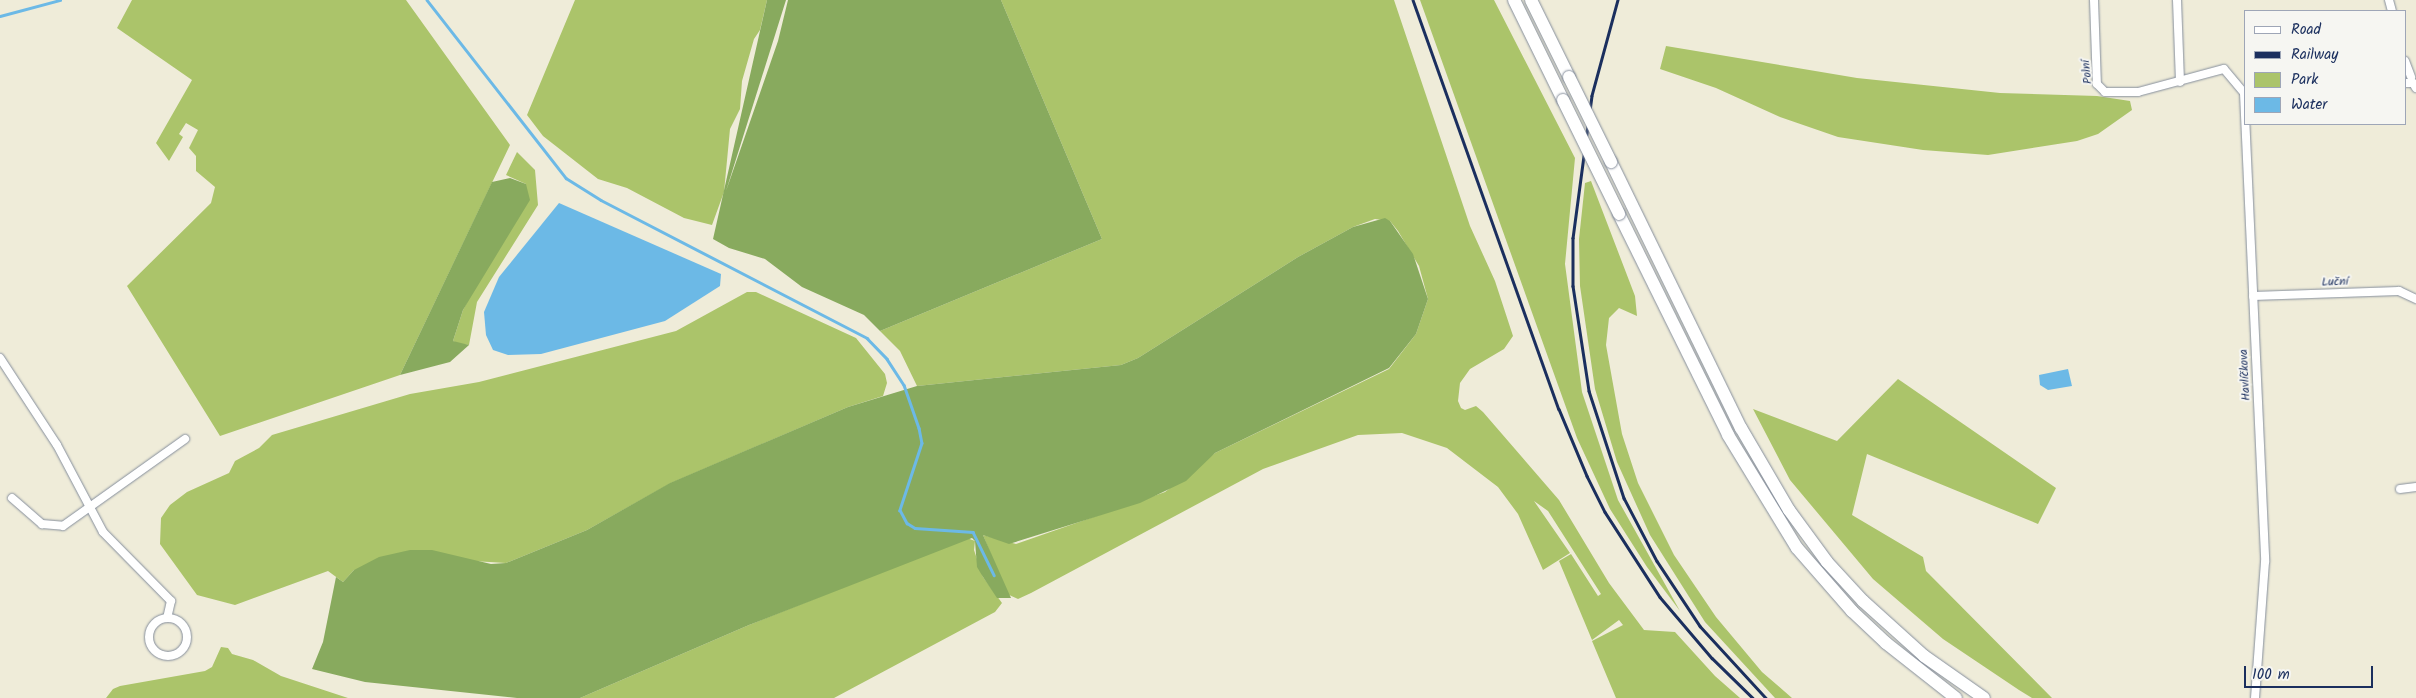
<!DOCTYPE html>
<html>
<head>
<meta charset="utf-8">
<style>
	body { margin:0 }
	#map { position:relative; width:2416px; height:698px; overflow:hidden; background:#efecd9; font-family:Kalam,sans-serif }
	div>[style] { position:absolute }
	.green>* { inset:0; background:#abc46a }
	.forest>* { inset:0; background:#88aa5e }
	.water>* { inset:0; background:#6cb9e6 }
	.stream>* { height:2.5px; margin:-1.25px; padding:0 1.25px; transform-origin:1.25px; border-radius:1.25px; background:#6cb9e6 }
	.roads { filter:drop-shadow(0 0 1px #858e9c) drop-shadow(0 0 1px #858e9c) }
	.minor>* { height:8px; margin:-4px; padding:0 4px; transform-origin:4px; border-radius:4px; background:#fff }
	.minor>.ring { margin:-4px; padding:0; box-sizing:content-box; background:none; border:8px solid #fff; border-radius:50% }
	.trunk>* { height:12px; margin:-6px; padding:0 6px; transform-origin:6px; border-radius:6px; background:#fff }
	.rail>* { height:2.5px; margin:-1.25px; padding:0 1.25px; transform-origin:1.25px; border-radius:1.25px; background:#1b2f5e }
	.bridges { filter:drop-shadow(0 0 1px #858e9c) drop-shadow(0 0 1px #858e9c) }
	.trunk-bridge>* { height:12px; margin:-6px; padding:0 6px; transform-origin:6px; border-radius:6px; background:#fff }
	span { translate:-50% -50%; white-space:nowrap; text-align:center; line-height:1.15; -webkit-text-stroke:4px #f6f6f2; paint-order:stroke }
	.street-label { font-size:12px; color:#1b2f5e }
	.legend { position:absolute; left:2244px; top:10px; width:162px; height:115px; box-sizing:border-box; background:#f6f6f2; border:1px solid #9ea6b7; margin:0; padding:6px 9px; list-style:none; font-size:15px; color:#1b2f5e }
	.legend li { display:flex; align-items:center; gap:10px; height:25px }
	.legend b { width:25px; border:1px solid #9ea6b7 }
	.scale { position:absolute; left:2244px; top:666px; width:129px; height:22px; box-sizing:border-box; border:2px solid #1b2f5e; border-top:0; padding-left:6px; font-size:15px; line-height:18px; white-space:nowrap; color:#1b2f5e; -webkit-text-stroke:4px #f6f6f2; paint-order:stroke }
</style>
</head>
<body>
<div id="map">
	<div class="green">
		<div style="clip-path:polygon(132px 0,406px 0,510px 145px,400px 375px,220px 436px,127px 286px,211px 203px,215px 187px,196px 171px,196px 156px,189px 148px,198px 130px,186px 123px,179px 134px,183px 137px,169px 161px,156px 143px,192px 80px,117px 28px)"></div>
		<div style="clip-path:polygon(575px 0,767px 0,760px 30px,754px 39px,742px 81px,740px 109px,730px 129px,724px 192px,712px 225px,684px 218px,627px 188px,598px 179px,543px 136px,527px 115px)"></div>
		<div style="clip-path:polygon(1001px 0,1394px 0,1470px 226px,1495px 281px,1513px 336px,1504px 349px,1470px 369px,1460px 383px,1458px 401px,1461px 408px,1465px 410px,1476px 406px,1483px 412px,1559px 500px,1609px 583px,1644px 630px,1675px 632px,1715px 676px,1740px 698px,1616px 698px,1592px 641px,1623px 625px,1619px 620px,1592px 640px,1559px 561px,1571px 554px,1598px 596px,1601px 594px,1548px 511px,1534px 501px,1570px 553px,1543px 570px,1518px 514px,1498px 487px,1447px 448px,1402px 433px,1358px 435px,1263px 469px,1031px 593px,1018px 599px,1007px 594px,983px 535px,1016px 544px,1165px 492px,1215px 453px,1389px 369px,1416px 334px,1428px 299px,1419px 266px,1398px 231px,1390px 221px,1375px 219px,1353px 227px,1298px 257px,1138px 358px,1121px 365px,917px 386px,900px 351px,880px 331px,1102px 239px)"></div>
		<div style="clip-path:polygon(1420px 0,1494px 0,1575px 158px,1565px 264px,1582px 392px,1618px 500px,1680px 611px,1647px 567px,1610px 509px,1577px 438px)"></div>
		<div style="clip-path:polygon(1666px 46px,1857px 78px,2000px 93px,2097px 96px,2130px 101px,2132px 110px,2098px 134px,2077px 141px,1988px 155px,1923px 150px,1838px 137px,1780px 117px,1716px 88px,1660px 69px)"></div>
		<div style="clip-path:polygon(517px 152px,535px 170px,538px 205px,477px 302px,469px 345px,459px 344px,453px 341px,463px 310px,526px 184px,506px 175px)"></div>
		<div style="clip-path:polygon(1591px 181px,1635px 296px,1637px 316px,1619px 308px,1609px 318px,1606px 345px,1622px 434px,1638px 483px,1674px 555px,1716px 617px,1762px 672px,1792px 698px,1775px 698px,1705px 622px,1650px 535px,1617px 462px,1595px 389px,1580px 286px,1579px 239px,1585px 183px)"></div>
		<div style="clip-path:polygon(747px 292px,756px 292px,856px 338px,885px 374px,887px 383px,883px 396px,848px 407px,671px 483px,587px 530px,506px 563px,473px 561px,354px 570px,343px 582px,328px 571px,235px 605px,197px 595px,160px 544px,161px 518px,170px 505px,187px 492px,229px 473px,235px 461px,259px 448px,272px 435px,410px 394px,479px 382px,676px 331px)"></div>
		<div style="clip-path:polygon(1898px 379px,2056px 488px,2038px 524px,1867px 454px,1852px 515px,1923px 557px,1926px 571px,2052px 698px,2032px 698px,2019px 690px,1943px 639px,1873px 579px,1790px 480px,1753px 409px,1837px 441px)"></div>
		<div style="clip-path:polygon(967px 538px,975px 541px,974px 550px,983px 577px,1002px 603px,995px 612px,834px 698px,580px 698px,749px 625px)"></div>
		<div style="clip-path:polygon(221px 647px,228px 648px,232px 654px,253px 660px,281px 676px,348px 698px,106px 698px,113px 689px,120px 686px,205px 671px,212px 667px)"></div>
	</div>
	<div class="forest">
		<div style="clip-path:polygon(767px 0,786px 0,726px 191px,778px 41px,788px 0,1001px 0,1102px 239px,880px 331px,864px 315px,802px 287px,765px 259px,729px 248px,713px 239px)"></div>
		<div style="clip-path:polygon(510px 178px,526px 184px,530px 200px,463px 310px,453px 341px,469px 345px,450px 362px,400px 375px,492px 182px)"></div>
		<div style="clip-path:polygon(1385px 218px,1390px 221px,1413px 254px,1428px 299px,1416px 334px,1389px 368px,1215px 453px,1186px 481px,1140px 503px,1009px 544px,983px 535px,1011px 598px,997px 598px,983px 577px,977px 567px,975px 541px,972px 538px,749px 625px,580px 698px,517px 698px,365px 682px,312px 669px,323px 642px,336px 577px,343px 582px,354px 570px,379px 557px,410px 550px,432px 550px,491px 564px,506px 563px,587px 530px,670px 483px,848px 407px,917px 386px,1121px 365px,1138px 358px,1298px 257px,1353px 227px)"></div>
	</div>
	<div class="water">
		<div style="clip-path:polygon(559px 203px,721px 274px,720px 286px,665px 321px,541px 354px,508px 355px,493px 350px,486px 335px,484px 312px,499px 277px)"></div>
		<div style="clip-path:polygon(2068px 369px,2072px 386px,2048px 390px,2040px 385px,2039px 375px)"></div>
	</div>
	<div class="stream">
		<div style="left:427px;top:0;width:226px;rotate:52deg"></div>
		<div style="left:566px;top:178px;width:41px;rotate:32.2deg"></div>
		<div style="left:601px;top:200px;width:300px;rotate:27.4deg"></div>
		<div style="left:867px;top:338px;width:29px;rotate:46deg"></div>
		<div style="left:887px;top:359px;width:31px;rotate:57deg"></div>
		<div style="left:904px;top:385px;width:46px;rotate:70.8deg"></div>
		<div style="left:919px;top:428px;width:15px;rotate:79deg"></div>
		<div style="left:922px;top:443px;width:71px;rotate:108.2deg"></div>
		<div style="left:900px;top:510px;width:15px;rotate:62deg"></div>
		<div style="left:907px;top:523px;width:9px;rotate:32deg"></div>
		<div style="left:915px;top:528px;width:58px;rotate:3.9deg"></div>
		<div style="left:973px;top:532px;width:48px;rotate:64deg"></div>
		<div style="left:0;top:16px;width:62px;rotate:-14.9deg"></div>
	</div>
	<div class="roads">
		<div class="minor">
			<div style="left:2094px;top:0;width:84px;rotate:88deg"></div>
			<div style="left:2097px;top:84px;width:11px;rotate:45deg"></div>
			<div style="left:2105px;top:92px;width:33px"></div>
			<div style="left:2138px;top:92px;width:89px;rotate:-15deg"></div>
			<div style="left:2224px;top:69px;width:31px;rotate:50deg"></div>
			<div style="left:2177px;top:0;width:82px;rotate:87.9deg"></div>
			<div style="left:2389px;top:0;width:11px;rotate:75deg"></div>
			<div style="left:2405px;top:61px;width:17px;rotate:69deg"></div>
			<div style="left:2405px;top:83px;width:8px"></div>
			<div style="left:2413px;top:83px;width:6px;rotate:59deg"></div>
			<div style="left:2244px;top:93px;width:469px;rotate:87.4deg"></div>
			<div style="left:2265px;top:562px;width:136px;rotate:94.2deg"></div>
			<div style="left:2253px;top:296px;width:146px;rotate:-2deg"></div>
			<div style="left:2399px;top:291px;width:19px;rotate:25deg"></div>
			<div style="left:0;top:358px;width:104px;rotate:56.8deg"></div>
			<div style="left:57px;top:445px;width:98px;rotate:62.1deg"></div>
			<div style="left:103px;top:532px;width:97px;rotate:45.4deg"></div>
			<div style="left:171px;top:601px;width:17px;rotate:103deg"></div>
			<div style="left:2400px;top:489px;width:16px;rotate:-7deg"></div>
			<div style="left:12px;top:498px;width:40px;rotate:41deg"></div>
			<div style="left:42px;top:524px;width:21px;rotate:5deg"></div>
			<div style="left:63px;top:526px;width:150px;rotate:-35.5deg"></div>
			<div class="ring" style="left:149px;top:618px;width:30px;height:30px"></div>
		</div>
		<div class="trunk">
			<div style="left:1514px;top:0;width:111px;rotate:63.9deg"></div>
			<div style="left:1531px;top:0;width:86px;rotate:63.7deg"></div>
			<div style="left:1611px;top:162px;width:296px;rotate:64deg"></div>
			<div style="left:1741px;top:428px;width:95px;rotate:59.7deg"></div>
			<div style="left:1789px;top:510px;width:64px;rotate:53.8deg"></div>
			<div style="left:1827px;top:562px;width:53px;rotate:47.3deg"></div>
			<div style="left:1863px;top:601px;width:82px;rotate:42deg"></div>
			<div style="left:1924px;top:656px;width:73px;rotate:35deg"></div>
			<div style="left:1619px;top:214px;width:246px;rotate:63.7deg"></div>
			<div style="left:1728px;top:435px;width:132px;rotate:58.6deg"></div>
			<div style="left:1797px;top:548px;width:84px;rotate:48.9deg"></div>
			<div style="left:1852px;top:611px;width:47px;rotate:43.3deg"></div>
			<div style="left:1886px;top:643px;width:89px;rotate:38.2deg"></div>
		</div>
	</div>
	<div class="rail">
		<div style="left:1413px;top:0;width:434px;rotate:70.4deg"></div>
		<div style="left:1559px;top:409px;width:73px;rotate:67.3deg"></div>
		<div style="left:1587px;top:476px;width:40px;rotate:63.4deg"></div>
		<div style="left:1605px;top:512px;width:101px;rotate:57.1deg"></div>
		<div style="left:1660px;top:597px;width:80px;rotate:49.6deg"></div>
		<div style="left:1712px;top:658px;width:57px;rotate:44.3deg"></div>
		<div style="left:1618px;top:0;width:99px;rotate:105.2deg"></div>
		<div style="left:1592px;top:96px;width:143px;rotate:97.6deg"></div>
		<div style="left:1573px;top:238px;width:48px;rotate:90deg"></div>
		<div style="left:1573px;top:286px;width:106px;rotate:81.3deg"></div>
		<div style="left:1589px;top:391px;width:113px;rotate:71.9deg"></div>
		<div style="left:1624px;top:498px;width:71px;rotate:62.4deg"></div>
		<div style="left:1657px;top:561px;width:78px;rotate:56.5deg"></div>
		<div style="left:1700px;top:626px;width:98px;rotate:47.5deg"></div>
	</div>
	<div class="bridges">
		<div class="trunk-bridge">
			<div style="left:1569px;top:77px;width:95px;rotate:63.7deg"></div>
			<div style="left:1563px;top:100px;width:127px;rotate:63.8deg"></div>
		</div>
	</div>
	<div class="street-label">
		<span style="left:2087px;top:72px;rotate:-96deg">Polní</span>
		<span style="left:2335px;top:282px;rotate:-2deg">Luční</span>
		<span style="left:2245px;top:375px;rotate:-93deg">Havlíčkova</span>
	</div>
	<ul class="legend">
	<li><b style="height:6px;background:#fff"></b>Road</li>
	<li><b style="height:6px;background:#1b2f5e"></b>Railway</li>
	<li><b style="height:14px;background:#abc46a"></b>Park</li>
	<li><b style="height:14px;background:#6cb9e6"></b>Water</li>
	</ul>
	<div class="scale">100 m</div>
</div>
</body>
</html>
